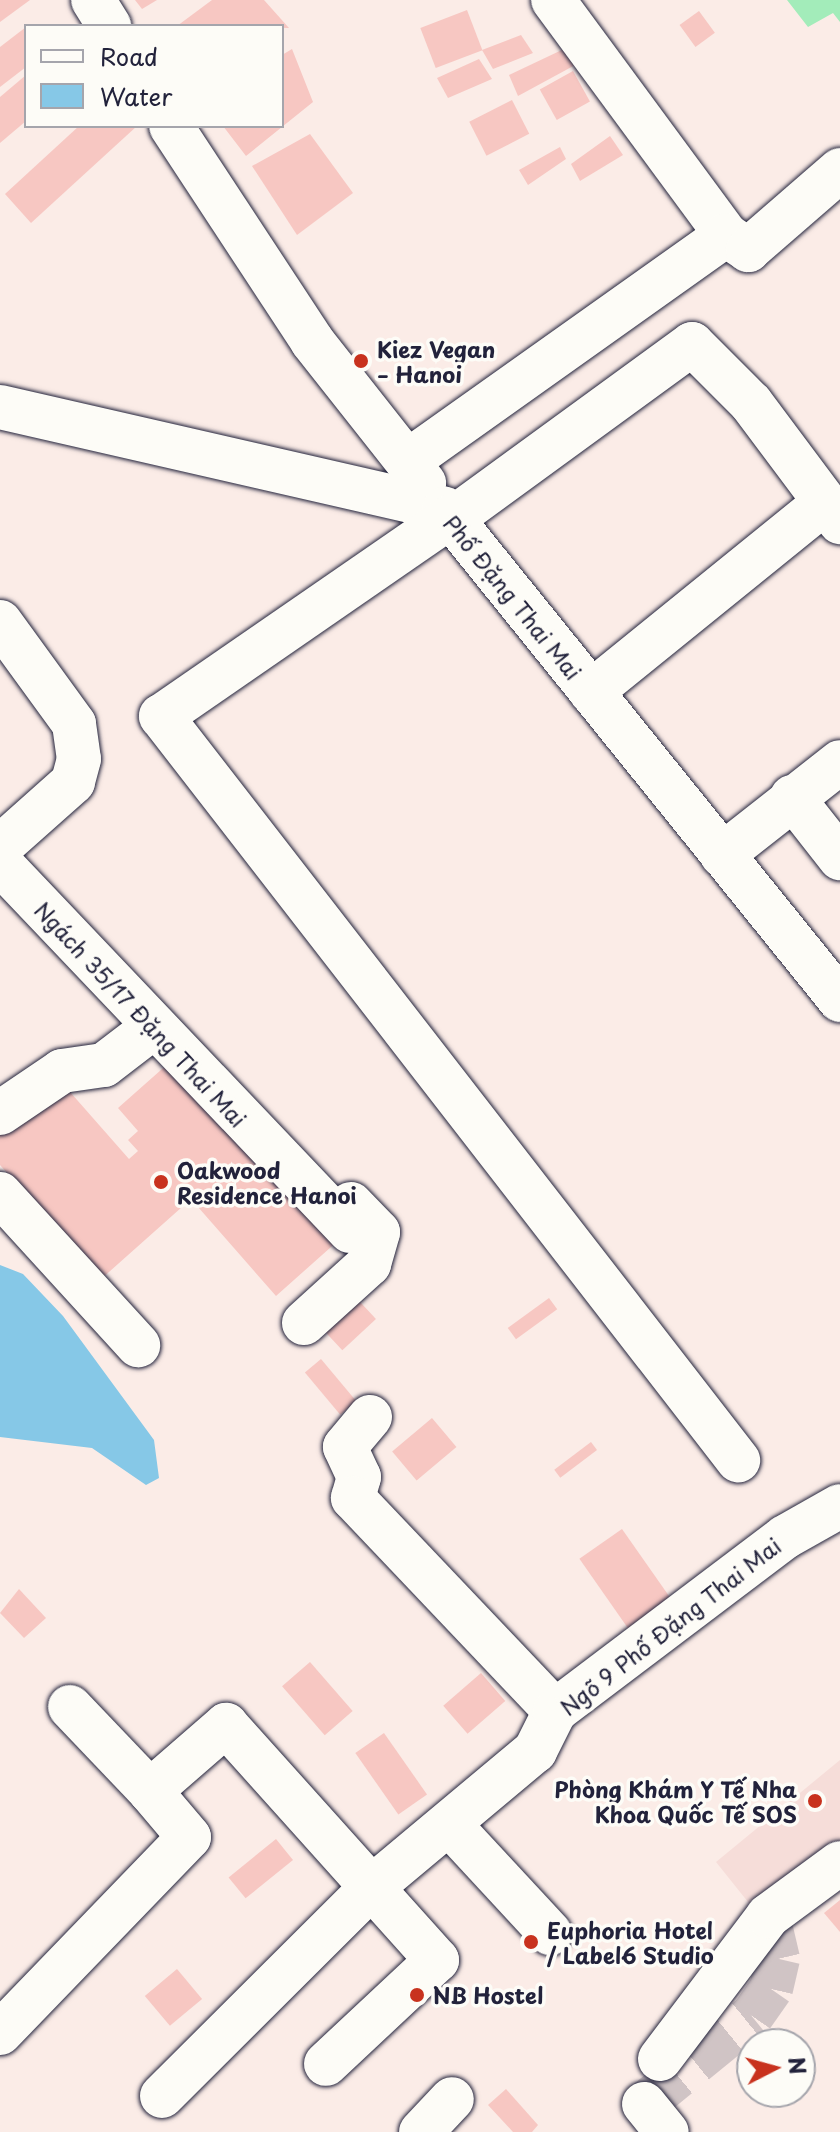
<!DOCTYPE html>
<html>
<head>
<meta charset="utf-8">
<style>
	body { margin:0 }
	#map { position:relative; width:840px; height:2132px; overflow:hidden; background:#fbece7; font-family:"Playpen Sans",sans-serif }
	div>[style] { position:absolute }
	.built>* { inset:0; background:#f6ddd9 }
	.green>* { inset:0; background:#a3ecba }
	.water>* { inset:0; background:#86c8e7 }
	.building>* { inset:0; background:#f7c7c2; transform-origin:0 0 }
	.minor-tunnel>* { height:44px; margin-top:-22px; transform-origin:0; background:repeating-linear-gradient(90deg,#d0c4c5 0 44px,transparent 0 66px) }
	.roads { filter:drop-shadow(0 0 2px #22223b) drop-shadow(0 0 2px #22223b) }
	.minor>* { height:44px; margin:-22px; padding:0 22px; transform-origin:22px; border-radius:22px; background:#fdfcf7 }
	.dots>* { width:22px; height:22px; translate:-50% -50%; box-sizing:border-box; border:4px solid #fdfcf7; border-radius:50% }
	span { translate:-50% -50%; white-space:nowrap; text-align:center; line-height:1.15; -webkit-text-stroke:7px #fdfcf7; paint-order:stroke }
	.poi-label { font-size:22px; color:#22223b; font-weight:700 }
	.left { translate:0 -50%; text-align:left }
	.right { translate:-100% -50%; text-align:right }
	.street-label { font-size:22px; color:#22223b }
	.legend { position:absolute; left:24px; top:24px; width:260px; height:104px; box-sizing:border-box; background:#fdfcf7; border:2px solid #a5a5ac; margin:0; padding:10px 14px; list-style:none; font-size:24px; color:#22223b }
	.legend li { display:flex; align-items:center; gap:16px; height:40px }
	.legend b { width:40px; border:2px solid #a5a5ac }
	.north { position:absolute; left:736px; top:2028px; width:80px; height:80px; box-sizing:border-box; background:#fdfcf7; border:2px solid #a5a5ac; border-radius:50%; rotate:84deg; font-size:22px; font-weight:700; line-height:32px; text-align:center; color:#22223b }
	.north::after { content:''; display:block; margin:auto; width:28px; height:36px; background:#c8321e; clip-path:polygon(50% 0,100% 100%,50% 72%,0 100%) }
</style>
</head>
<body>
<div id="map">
	<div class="built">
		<div style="clip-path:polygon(840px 1760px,840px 1843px,756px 1912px,716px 1862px)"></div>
	</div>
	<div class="green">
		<div style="clip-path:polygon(787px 0,840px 0,840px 22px,833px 13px,808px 27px)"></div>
	</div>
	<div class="water">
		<div style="clip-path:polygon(0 1265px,23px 1274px,63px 1316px,154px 1440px,159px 1478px,146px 1485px,92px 1448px,0 1437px)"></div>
	</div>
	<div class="building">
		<div style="clip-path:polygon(0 0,30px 0,0 22px)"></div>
		<div style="clip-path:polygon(135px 0,157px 0,142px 9px)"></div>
		<div style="clip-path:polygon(212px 0,264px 0,289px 28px,177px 26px)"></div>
		<div style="left:467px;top:10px;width:43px;height:50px;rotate:69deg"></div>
		<div style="left:699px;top:11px;width:27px;height:24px;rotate:54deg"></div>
		<div style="clip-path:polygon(26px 27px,26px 67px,0 87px,0 47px)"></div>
		<div style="clip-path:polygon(521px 35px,533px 53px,493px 69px,482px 50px)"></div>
		<div style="clip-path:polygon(566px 48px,577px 64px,518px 96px,509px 75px)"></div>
		<div style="clip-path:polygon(292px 49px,313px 102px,246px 156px,223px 126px,282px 126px,282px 55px)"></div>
		<div style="clip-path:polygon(479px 59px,492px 79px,448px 98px,437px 78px)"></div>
		<div style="left:573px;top:71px;width:35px;height:38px;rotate:61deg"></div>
		<div style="clip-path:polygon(26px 75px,26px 121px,0 143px,0 97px)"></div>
		<div style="left:512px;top:100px;width:38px;height:48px;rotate:63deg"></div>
		<div style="clip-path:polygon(79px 126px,137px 126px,31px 223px,5px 194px)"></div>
		<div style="clip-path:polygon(310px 134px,353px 193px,297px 235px,252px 166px)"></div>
		<div style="clip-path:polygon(610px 136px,623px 155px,580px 181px,571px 164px)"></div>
		<div style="clip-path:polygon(560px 147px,566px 159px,528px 185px,519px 170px)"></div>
		<div style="clip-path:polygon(188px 1046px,349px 1231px,276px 1296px,191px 1199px,100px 1280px,0 1165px,0 1126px,56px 1076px,129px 1159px,138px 1151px,128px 1140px,138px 1131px,118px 1108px)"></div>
		<div style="left:348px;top:1289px;width:41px;height:46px;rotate:47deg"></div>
		<div style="left:549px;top:1298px;width:14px;height:51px;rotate:54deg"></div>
		<div style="left:321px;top:1359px;width:55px;height:21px;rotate:50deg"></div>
		<div style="left:432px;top:1418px;width:38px;height:52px;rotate:50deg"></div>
		<div style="left:591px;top:1442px;width:10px;height:46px;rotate:53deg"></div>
		<div style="left:622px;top:1529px;width:92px;height:52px;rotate:55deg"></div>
		<div style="clip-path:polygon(19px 1589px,46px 1618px,24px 1638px,0 1613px)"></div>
		<div style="left:310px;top:1662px;width:65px;height:37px;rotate:49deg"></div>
		<div style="left:481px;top:1673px;width:37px;height:50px;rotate:49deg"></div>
		<div style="left:384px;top:1733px;width:75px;height:35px;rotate:55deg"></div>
		<div style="left:276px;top:1839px;width:27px;height:61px;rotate:51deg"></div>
		<div style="clip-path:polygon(840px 1900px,840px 1932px,824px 1913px)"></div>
		<div style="left:177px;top:1969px;width:39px;height:42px;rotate:50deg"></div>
		<div style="clip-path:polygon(506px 2089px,538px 2125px,532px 2132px,513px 2132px,488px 2105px)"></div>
	</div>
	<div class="minor-tunnel">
		<div style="left:644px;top:2104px;width:139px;rotate:-39.2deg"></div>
		<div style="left:752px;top:2016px;width:33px;rotate:-55deg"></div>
		<div style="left:771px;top:1989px;width:31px;rotate:-77deg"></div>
		<div style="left:778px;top:1959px;width:44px;rotate:-103.1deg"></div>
	</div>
	<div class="roads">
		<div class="minor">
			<div style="left:93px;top:0;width:31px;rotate:58deg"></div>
			<div style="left:553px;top:0;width:292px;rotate:53.6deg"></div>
			<div style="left:171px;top:126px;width:257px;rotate:56.7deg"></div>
			<div style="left:312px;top:341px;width:181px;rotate:51.7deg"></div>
			<div style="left:0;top:407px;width:456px;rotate:12.9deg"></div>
			<div style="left:444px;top:509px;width:631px;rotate:51.11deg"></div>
			<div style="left:408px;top:461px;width:390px;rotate:-35.4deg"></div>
			<div style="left:726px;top:235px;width:27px;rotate:34deg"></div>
			<div style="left:748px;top:250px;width:122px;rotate:-41deg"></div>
			<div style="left:450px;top:517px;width:351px;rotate:145.4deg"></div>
			<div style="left:161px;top:716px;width:942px;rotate:52.21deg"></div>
			<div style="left:452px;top:519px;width:297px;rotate:-36.1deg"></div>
			<div style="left:692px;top:344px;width:83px;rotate:45deg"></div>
			<div style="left:751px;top:403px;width:149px;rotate:53.2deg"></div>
			<div style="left:0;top:622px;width:126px;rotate:54deg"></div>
			<div style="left:74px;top:724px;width:35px;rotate:82deg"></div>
			<div style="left:79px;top:759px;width:24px;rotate:105deg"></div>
			<div style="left:73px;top:782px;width:98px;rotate:138.3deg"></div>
			<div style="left:591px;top:692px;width:300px;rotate:-39deg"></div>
			<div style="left:792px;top:797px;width:78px;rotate:51.8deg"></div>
			<div style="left:722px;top:855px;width:150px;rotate:-38.2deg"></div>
			<div style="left:0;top:863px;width:508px;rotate:46.44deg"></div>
			<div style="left:0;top:1113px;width:75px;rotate:-34.1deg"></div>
			<div style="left:62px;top:1071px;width:42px;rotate:-8.1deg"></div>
			<div style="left:104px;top:1065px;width:59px;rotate:-37.5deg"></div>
			<div style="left:0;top:1194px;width:205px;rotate:47.6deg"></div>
			<div style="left:304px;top:1323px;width:88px;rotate:-42.2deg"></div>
			<div style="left:369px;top:1264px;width:33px;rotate:-74deg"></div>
			<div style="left:378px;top:1232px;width:39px;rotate:-134deg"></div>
			<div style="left:370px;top:1417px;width:39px;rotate:130deg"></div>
			<div style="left:345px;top:1447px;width:33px;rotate:65deg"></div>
			<div style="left:359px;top:1477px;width:22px;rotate:106deg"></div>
			<div style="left:353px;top:1498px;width:294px;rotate:46.5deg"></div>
			<div style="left:70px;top:1707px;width:116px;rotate:46.4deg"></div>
			<div style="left:449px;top:1824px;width:149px;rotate:47.2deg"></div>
			<div style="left:0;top:2033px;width:272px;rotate:-46deg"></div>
			<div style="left:189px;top:1837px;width:60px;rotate:-130.3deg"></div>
			<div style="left:150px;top:1791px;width:101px;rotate:-41deg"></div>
			<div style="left:226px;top:1725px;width:316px;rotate:48.1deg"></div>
			<div style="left:437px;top:1960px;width:152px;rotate:136.9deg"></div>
			<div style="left:660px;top:2059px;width:179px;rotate:-52.9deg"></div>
			<div style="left:768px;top:1916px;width:89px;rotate:-36.4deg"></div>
			<div style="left:162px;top:2096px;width:295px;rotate:-44.9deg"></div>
			<div style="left:371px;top:1888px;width:214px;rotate:-39.9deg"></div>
			<div style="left:535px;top:1751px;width:45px;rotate:-63.4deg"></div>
			<div style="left:555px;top:1711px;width:288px;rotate:-37.1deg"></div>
			<div style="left:785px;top:1537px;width:63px;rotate:-29.4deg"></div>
			<div style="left:644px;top:2104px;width:36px;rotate:51deg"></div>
			<div style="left:421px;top:2132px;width:45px;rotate:-46.8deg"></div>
		</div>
	</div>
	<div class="dots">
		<div style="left:361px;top:361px;background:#c8321e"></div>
		<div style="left:161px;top:1182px;background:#c8321e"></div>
		<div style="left:815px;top:1801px;background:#c8321e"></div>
		<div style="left:531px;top:1942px;background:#c8321e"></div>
		<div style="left:417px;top:1995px;background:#c8321e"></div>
	</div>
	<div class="poi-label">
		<span class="left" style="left:377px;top:361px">Kiez Vegan<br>– Hanoi</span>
		<span class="left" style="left:177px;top:1182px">Oakwood<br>Residence Hanoi</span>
		<span class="right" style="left:797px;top:1801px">Phòng Khám Y Tế Nha<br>Khoa Quốc Tế SOS</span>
		<span class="left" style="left:547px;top:1942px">Euphoria Hotel<br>/ Label6 Studio</span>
		<span class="left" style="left:433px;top:1995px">NB Hostel</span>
	</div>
	<div class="street-label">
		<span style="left:513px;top:597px;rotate:51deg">Phố Đặng Thai Mai</span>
		<span style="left:141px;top:1014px;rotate:47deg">Ngách 35/17 Đặng Thai Mai</span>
		<span style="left:670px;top:1626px;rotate:-38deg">Ngõ 9 Phố Đặng Thai Mai</span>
	</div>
	<ul class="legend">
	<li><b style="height:10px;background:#fdfcf7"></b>Road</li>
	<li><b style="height:22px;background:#86c8e7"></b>Water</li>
	</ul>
	<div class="north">N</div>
</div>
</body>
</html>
